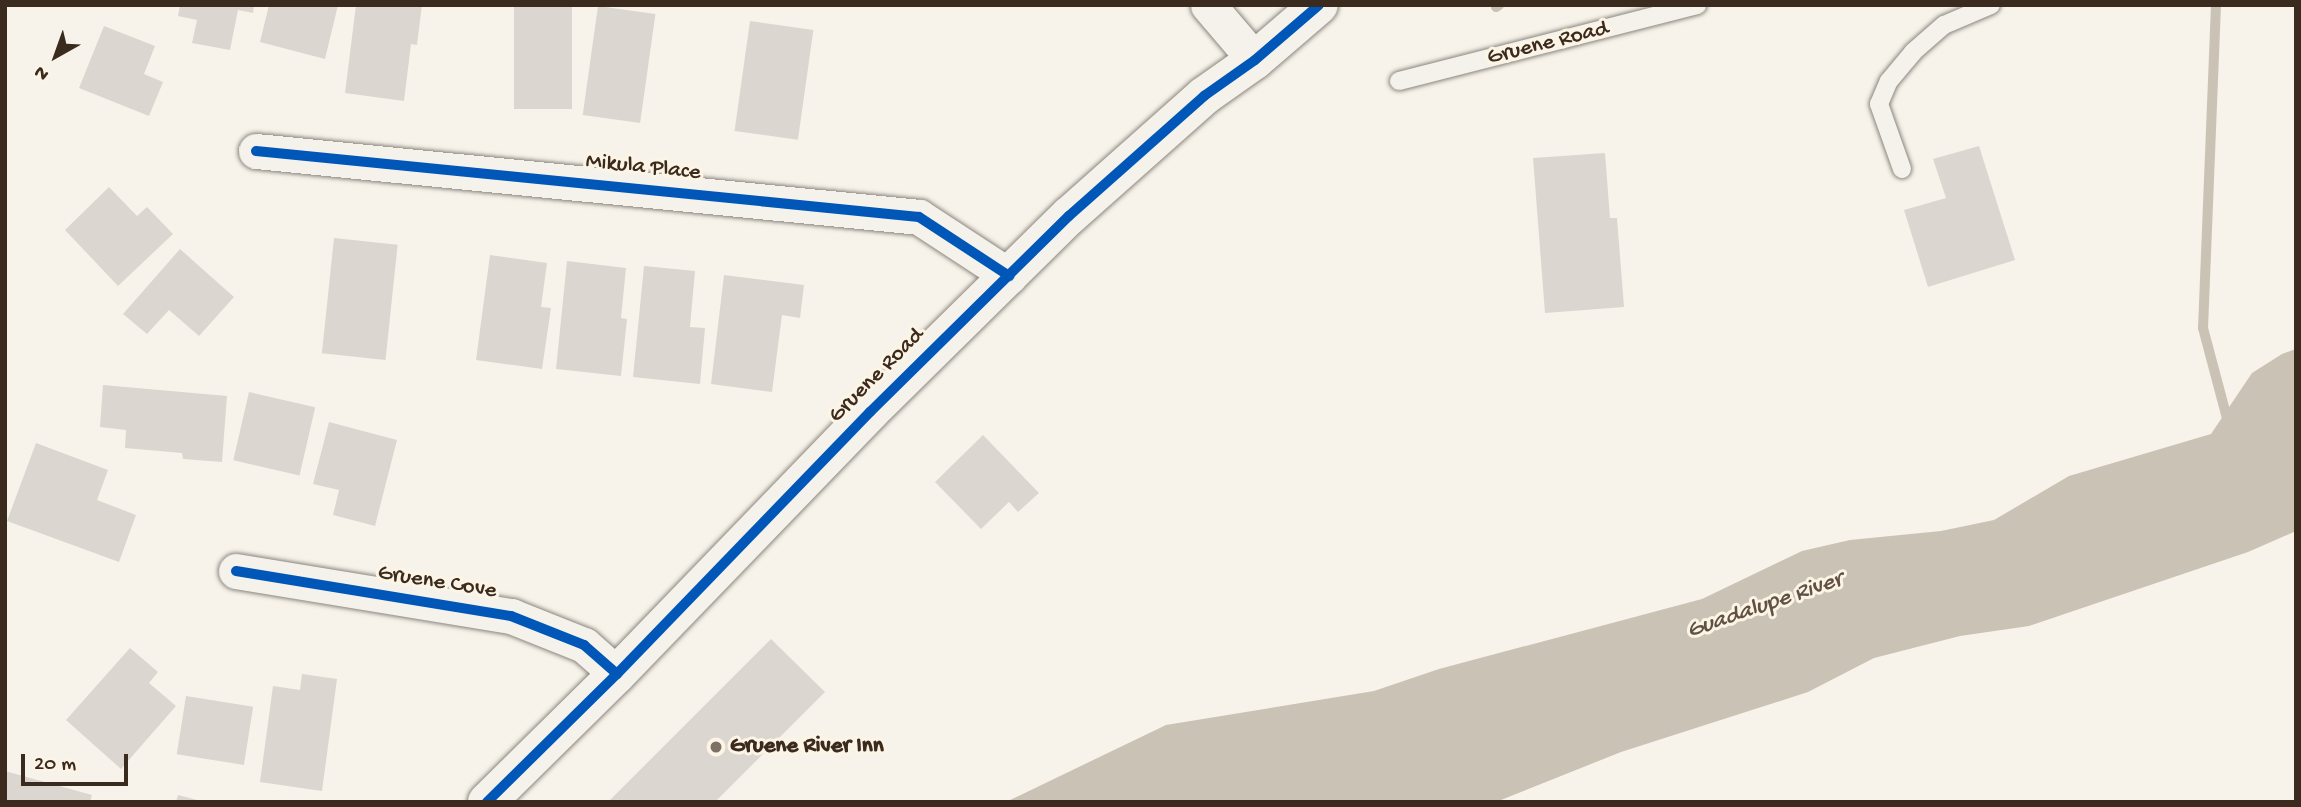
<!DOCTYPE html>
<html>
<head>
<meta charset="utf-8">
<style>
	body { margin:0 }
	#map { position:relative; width:2301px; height:807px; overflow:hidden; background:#f7f3ea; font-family:"Gochi Hand",sans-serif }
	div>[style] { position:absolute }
	.water>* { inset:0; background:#cac2b5 }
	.stream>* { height:10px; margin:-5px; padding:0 5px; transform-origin:5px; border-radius:5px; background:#cac2b5 }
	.building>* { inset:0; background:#dbd7d0; transform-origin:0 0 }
	.roads { filter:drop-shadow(0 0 2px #8b867f) drop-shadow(0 0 2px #8b867f) }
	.lane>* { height:18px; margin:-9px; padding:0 9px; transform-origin:9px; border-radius:9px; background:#f5f2ec }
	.street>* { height:35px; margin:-17.5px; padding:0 17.5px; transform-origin:17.5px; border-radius:17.5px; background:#f5f2ec }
	.secondary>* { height:38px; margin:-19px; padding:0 19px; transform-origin:19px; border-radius:19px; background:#f5f2ec }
	.cycleway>* { height:10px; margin:-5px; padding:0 5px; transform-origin:5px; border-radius:5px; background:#0057b8 }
	.dots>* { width:19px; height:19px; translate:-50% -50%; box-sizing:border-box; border:4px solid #fcf5e5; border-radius:50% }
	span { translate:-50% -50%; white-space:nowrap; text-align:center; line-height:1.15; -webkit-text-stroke:6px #fcf5e5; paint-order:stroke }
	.street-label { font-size:23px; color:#3b2a1e }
	.poi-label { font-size:23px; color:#3b2a1e; font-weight:700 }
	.left { translate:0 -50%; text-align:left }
	.water-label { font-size:24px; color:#605144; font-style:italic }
	.frame { position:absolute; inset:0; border:7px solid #3b2a1e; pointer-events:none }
	.north { position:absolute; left:21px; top:21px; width:70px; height:70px; -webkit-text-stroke:5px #fcf5e5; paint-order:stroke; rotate:220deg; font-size:19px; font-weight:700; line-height:28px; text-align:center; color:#3b2a1e }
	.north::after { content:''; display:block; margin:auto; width:24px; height:32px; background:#3b2a1e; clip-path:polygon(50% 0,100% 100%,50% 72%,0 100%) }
	.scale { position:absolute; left:21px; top:754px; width:107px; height:32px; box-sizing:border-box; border:4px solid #3b2a1e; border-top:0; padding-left:9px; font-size:21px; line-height:24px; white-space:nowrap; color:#3b2a1e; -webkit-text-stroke:5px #fcf5e5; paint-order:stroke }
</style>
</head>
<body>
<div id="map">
	<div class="water">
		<div style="clip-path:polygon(2296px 349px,2296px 531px,2248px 552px,2029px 626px,1960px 636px,1874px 658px,1808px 692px,1621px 752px,1496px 802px,1006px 802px,1166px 725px,1374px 691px,1439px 669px,1702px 599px,1802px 551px,1850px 540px,1941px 531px,1994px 520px,2069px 476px,2211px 434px,2252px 373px,2282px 354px)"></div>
	</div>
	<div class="stream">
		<div style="left:2216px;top:5px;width:323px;rotate:92.3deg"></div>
		<div style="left:2203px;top:328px;width:101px;rotate:75.1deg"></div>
		<div style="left:1496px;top:7px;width:4px;rotate:-34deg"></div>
	</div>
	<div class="building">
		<div style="clip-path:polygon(180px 5px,254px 5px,253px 13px,238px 10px,230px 50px,192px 43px,197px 20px,178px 16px)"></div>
		<div style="clip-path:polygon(269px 5px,338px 5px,325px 59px,260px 42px)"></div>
		<div style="clip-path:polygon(356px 5px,422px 5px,417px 45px,411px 44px,404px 101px,345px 93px)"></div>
		<div style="left:514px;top:5px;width:58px;height:104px"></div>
		<div style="left:598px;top:6px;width:58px;height:110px;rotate:8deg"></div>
		<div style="left:750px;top:21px;width:64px;height:111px;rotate:8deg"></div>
		<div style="clip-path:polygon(104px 26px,155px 46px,144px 74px,163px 82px,149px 116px,79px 88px)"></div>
		<div style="clip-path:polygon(1979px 146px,2015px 260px,1928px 287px,1904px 210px,1946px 198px,1933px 159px)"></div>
		<div style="clip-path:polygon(1605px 153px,1610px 218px,1617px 218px,1624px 307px,1545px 313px,1533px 158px)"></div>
		<div style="clip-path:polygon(109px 187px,137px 216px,147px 207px,173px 234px,118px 286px,65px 230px)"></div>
		<div style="left:334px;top:238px;width:64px;height:116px;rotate:6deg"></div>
		<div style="clip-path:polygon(180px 249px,234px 297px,199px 336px,169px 310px,147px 334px,123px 314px)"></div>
		<div style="clip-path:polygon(490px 255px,547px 263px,541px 307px,551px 308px,542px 369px,476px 360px)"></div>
		<div style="clip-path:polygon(567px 261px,626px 268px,621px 318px,627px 319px,621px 376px,556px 369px)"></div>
		<div style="clip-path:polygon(644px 266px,695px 271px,690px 327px,705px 328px,700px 384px,633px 377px)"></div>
		<div style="clip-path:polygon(724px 275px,804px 285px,800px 318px,782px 315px,772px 392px,711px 384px)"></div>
		<div style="clip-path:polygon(103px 385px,227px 396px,222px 462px,183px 459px,182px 453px,125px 448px,126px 430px,100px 427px)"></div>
		<div style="left:249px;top:392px;width:68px;height:70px;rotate:13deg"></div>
		<div style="clip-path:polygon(329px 422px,397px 440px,375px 526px,333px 515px,339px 490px,313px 484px)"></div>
		<div style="clip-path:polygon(983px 435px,1039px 493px,1018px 512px,1009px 502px,981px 529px,935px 482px)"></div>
		<div style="clip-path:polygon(36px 443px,108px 470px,97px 500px,136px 515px,119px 562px,7px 521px)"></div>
		<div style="clip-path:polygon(771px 639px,825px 692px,715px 802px,608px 802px)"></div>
		<div style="clip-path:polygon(130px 648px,158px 672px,149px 683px,176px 706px,121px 769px,66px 720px)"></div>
		<div style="clip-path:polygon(302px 674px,337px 679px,322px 791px,260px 782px,273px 686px,300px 690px)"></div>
		<div style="left:186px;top:696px;width:68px;height:59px;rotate:9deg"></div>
		<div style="clip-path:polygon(5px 771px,92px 795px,90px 802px,5px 802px)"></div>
		<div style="clip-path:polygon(178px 795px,201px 801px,200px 802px,176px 802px)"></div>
	</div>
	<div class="roads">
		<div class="lane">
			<div style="left:1399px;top:81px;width:308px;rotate:-14.3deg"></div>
			<div style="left:1902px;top:169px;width:69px;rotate:-109.5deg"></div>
			<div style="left:1879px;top:104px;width:25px;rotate:-67deg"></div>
			<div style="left:1889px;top:81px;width:38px;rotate:-50deg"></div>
			<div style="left:1913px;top:52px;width:41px;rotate:-41.1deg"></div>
			<div style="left:1944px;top:25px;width:51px;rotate:-23.1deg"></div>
		</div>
		<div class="street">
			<div style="left:1208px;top:5px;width:72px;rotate:49.5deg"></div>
			<div style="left:256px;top:151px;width:666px;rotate:5.68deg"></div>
			<div style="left:919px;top:217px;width:108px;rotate:33.2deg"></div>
			<div style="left:236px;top:571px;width:279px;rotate:9.3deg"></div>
			<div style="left:511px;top:616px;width:79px;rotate:21.7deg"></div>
			<div style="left:584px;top:645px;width:44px;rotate:41.3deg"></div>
		</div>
		<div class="secondary">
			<div style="left:487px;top:802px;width:182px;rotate:-44.6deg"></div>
			<div style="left:617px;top:674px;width:364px;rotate:-46deg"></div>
			<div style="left:870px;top:412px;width:279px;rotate:-44.6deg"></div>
			<div style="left:1069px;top:216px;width:181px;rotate:-41.6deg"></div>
			<div style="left:1204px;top:96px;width:62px;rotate:-35.2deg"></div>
			<div style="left:1255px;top:60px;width:84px;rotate:-40.7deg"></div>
		</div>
	</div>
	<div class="cycleway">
		<div style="left:256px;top:151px;width:666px;rotate:5.68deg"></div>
		<div style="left:919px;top:217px;width:108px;rotate:33.2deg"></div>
		<div style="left:236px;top:571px;width:279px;rotate:9.3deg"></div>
		<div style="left:511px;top:616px;width:79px;rotate:21.7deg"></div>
		<div style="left:584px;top:645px;width:44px;rotate:41.3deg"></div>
		<div style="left:487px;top:802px;width:182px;rotate:-44.6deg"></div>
		<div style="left:617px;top:674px;width:364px;rotate:-46deg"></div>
		<div style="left:870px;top:412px;width:279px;rotate:-44.6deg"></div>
		<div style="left:1069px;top:216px;width:181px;rotate:-41.6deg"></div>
		<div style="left:1204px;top:96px;width:62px;rotate:-35.2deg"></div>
		<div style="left:1255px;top:60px;width:84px;rotate:-40.7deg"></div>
	</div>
	<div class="dots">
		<div style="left:716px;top:747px;background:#7d7065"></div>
	</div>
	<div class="street-label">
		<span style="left:1548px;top:44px;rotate:-14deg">Gruene Road</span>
		<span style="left:643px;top:168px;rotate:6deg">Mikula Place</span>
		<span style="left:877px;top:376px;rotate:-45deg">Gruene Road</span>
		<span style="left:437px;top:583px;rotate:9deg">Gruene Cove</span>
	</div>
	<div class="poi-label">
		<span class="left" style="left:730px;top:747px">Gruene River Inn</span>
	</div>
	<div class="water-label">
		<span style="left:1765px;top:606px;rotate:-19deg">Guadalupe River</span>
	</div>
	<div class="frame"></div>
	<div class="north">N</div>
	<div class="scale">20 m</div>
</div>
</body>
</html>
